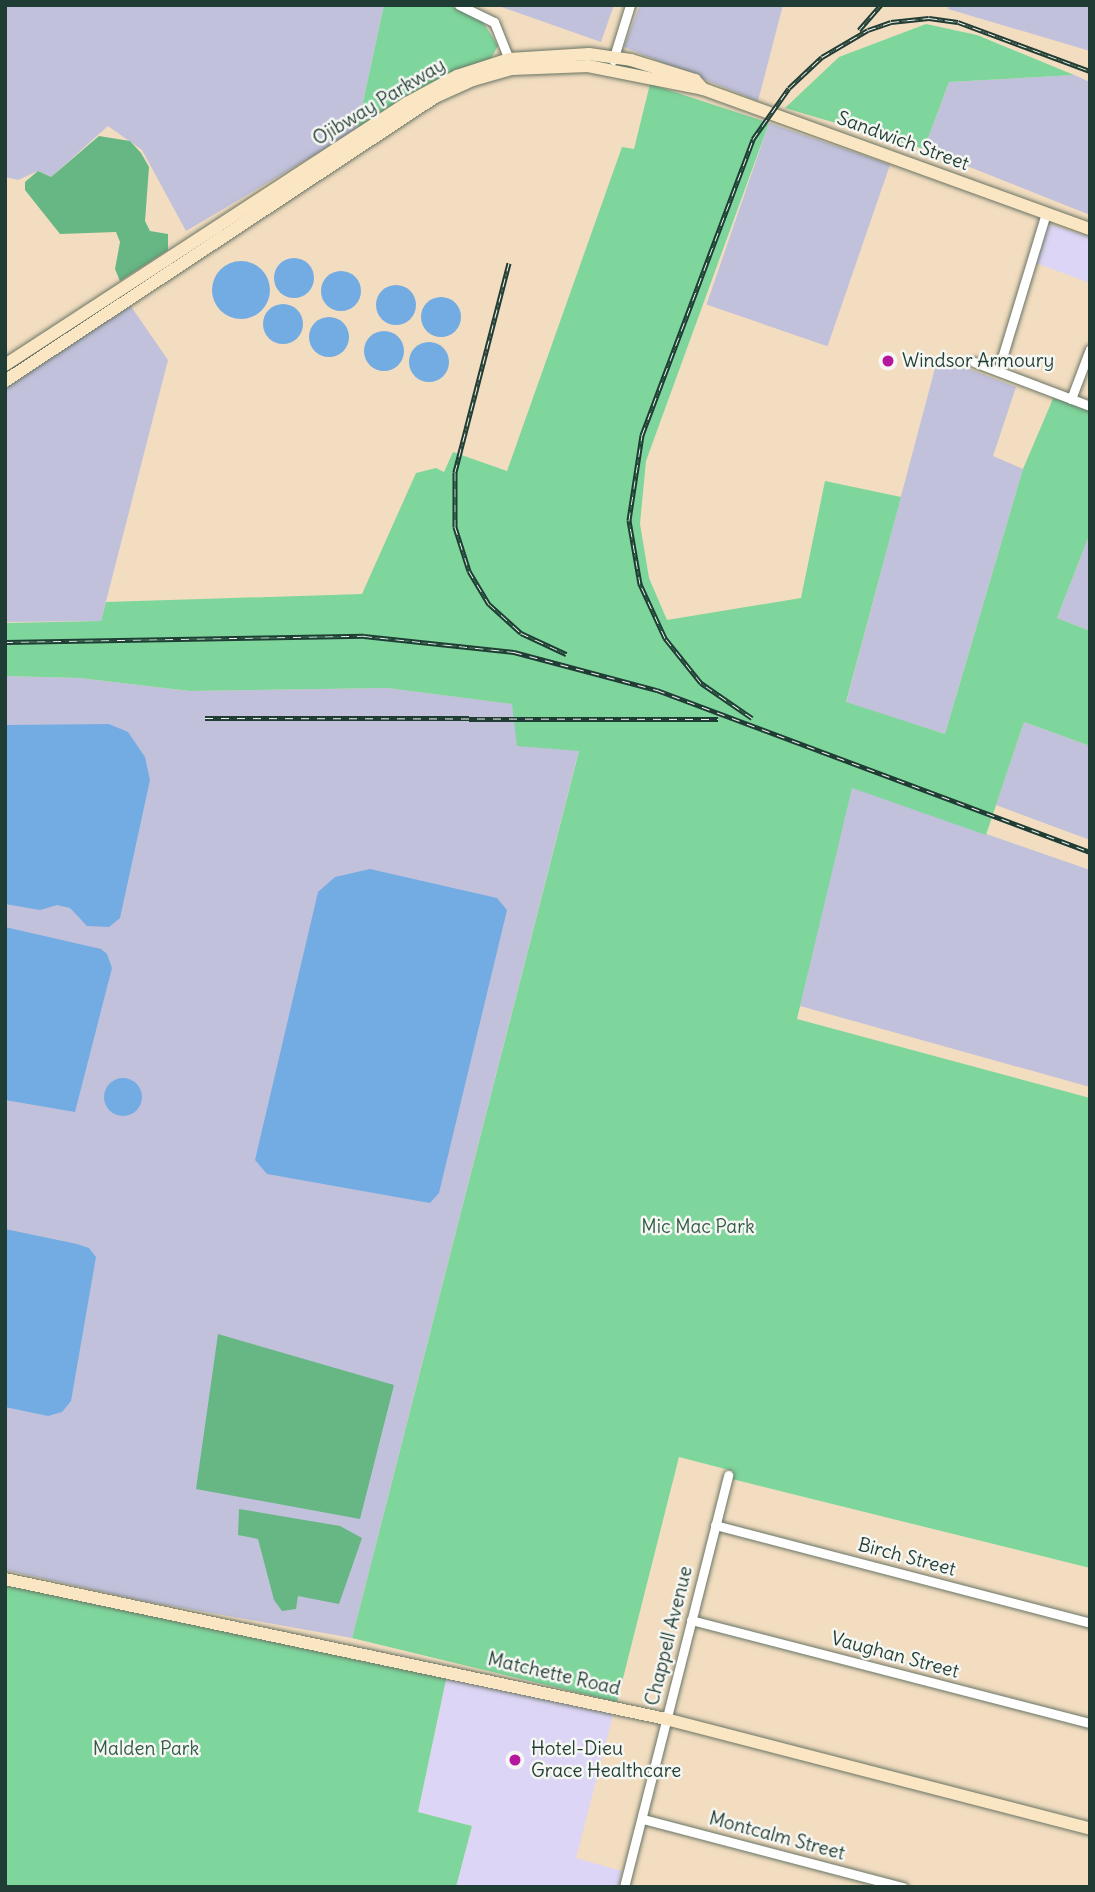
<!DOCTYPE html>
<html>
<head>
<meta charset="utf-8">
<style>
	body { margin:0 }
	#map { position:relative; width:1095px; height:1892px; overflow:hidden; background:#f2ddc0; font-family:Delius,sans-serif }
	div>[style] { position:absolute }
	.built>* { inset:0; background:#ddd5f6 }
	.industrial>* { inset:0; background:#c2c1dc; transform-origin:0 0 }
	.green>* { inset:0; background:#7ed69c }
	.forest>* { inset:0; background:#66b784 }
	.water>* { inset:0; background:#73ace2 }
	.round { border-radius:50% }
	.roads { filter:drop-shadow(0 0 2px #697565) drop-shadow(0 0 2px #697565) }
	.minor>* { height:9px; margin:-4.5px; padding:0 4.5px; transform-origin:4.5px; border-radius:4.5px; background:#fff }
	.secondary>* { height:12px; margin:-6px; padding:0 6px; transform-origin:6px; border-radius:6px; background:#fbe6c3 }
	.rail>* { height:5px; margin-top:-2.5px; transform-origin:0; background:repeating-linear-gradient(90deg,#f6f6f2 0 8px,#1f3d34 0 16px); box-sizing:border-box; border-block:2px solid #1f3d34 }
	.dots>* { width:19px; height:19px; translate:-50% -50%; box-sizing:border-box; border:4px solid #f6f6f2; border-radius:50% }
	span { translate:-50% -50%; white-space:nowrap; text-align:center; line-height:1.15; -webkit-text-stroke:5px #f6f6f2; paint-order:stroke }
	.street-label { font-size:19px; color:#1f3d34 }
	.poi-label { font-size:19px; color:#1f3d34 }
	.left { translate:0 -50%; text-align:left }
	.park-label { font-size:19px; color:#325c49 }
	.frame { position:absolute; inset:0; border:7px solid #1f3d34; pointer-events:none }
</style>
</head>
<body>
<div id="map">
	<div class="built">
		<div style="clip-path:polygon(1049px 224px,1090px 237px,1090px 283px,1033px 262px)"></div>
		<div style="clip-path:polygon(448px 1670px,615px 1708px,576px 1858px,622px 1871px,618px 1887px,456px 1887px,472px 1826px,418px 1812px)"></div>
	</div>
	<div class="industrial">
		<div style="clip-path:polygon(5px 5px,384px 5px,357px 130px,186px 231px,142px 150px,108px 126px,51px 177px,38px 171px,18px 180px,5px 177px)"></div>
		<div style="clip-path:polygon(496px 5px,614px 5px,601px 42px)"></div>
		<div style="clip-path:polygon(640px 5px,783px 5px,758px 101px,624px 47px)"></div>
		<div style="clip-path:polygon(949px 5px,1090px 5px,1090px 51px,948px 9px)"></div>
		<div style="clip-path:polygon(1074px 75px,1090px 82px,1090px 215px,924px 149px,949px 82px)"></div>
		<div style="left:769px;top:123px;width:128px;height:192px;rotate:19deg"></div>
		<div style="clip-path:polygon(130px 305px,168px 360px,101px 621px,5px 622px,5px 386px)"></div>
		<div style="clip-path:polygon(938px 357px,1016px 387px,993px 456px,1023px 469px,945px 734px,846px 703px)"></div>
		<div style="clip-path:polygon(1090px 533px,1090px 631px,1057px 618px)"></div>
		<div style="clip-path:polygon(5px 676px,79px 678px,190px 691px,387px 688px,513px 704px,579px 750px,352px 1638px,144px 1601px,5px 1570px)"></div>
		<div style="clip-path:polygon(1024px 722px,1090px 746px,1090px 840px,996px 805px)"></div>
		<div style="clip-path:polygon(851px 787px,1090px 870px,1090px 1087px,800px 1006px)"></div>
	</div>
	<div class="green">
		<div style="clip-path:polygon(384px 5px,448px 5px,481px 19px,498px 46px,490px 60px,423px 87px,357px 130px)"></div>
		<div style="clip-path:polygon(926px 24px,977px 35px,1074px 75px,949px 82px,924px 149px,785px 108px,839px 57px)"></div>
		<div style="clip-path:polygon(650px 84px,769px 123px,646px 461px,640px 524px,649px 578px,667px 620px,801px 598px,825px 481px,901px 497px,846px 702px,945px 734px,1023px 469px,1055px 394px,1090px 407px,1090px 533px,1057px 618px,1090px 631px,1090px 746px,1024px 722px,986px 835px,852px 788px,797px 1019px,1090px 1098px,1090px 1568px,732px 1479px,733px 1471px,679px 1457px,617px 1702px,352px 1638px,579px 751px,517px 746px,512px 704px,387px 688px,190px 691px,79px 678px,5px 676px,5px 623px,101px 621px,106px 602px,362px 594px,416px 473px,436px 468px,444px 472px,453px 452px,507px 471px,622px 147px,634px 149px)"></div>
		<div style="clip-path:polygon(5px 1578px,448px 1670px,418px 1812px,472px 1826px,456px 1887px,5px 1887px)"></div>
	</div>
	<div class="forest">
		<div style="clip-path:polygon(99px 136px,130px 141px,141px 153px,149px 167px,145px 221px,150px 231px,168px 234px,168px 250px,120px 281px,115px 269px,120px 242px,116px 232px,60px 234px,25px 190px,25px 182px,38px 171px,51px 177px)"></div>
		<div style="clip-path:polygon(218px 1334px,394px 1385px,360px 1519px,196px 1489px)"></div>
		<div style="clip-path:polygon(239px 1509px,340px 1526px,362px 1538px,339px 1604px,298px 1596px,296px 1609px,282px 1611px,274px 1600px,258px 1539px,238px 1535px)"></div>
	</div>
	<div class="water">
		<div class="round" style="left:274px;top:258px;width:40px;height:40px"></div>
		<div class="round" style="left:212px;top:261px;width:58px;height:58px"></div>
		<div class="round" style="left:321px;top:271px;width:40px;height:40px"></div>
		<div class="round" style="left:376px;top:285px;width:40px;height:40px"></div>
		<div class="round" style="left:421px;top:297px;width:40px;height:40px"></div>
		<div class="round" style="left:263px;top:304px;width:40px;height:40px"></div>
		<div class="round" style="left:309px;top:317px;width:40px;height:40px"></div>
		<div class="round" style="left:364px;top:331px;width:40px;height:40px"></div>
		<div class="round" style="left:409px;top:342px;width:40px;height:40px"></div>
		<div style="clip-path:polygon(109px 724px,128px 732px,145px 757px,150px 780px,120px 918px,109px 927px,87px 926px,70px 908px,57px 905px,40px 910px,5px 904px,5px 725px)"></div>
		<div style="clip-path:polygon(370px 869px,497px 898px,507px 910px,439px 1193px,430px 1203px,267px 1174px,255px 1160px,318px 892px,335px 877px)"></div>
		<div style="clip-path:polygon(5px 927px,101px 949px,107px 954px,112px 968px,75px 1112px,5px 1100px)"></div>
		<div class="round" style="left:104px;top:1078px;width:38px;height:38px"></div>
		<div style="clip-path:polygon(5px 1229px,77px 1244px,89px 1248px,96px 1257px,71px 1401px,62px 1412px,48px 1416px,5px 1407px)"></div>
	</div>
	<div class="roads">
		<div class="minor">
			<div style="left:459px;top:5px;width:39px;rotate:26deg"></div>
			<div style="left:494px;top:22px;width:43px;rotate:68.2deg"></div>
			<div style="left:613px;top:60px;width:58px;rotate:-72.8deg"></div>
			<div style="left:974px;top:362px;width:124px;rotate:20.8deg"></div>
			<div style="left:998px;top:371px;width:165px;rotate:-73.1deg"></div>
			<div style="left:1071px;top:399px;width:53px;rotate:-69.2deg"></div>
			<div style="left:715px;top:1525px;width:388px;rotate:14.6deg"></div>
			<div style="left:691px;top:1620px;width:412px;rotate:14.5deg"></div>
			<div style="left:643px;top:1819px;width:269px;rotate:14.7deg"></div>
			<div style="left:624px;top:1887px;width:425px;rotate:-75.8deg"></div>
		</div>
		<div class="secondary">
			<div style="left:5px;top:365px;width:480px;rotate:-33.1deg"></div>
			<div style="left:407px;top:103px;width:57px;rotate:-28.4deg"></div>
			<div style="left:457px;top:76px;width:55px;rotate:-18.1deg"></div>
			<div style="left:509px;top:59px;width:80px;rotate:-3.6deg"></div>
			<div style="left:589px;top:54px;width:42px;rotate:8.1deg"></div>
			<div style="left:631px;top:60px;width:67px;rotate:17.4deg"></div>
			<div style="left:695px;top:80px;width:12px;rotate:48deg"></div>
			<div style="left:5px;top:381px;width:515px;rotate:-33.44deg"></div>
			<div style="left:435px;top:97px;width:42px;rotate:-24.1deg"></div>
			<div style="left:473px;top:80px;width:41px;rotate:-15.8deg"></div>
			<div style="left:512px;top:69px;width:76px;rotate:-2.3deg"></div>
			<div style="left:588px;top:66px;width:117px;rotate:11.3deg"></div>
			<div style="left:703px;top:89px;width:412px;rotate:19.9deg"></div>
			<div style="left:5px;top:1579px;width:676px;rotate:11.96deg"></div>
			<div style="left:666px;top:1719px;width:438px;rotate:14.5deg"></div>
		</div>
	</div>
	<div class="rail">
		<div style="left:859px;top:30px;width:33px;rotate:-49deg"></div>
		<div style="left:509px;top:263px;width:216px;rotate:104.5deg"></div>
		<div style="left:455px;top:472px;width:55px;rotate:90deg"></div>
		<div style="left:455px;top:527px;width:46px;rotate:72.3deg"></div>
		<div style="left:469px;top:571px;width:39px;rotate:59deg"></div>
		<div style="left:489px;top:604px;width:43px;rotate:42.2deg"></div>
		<div style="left:521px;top:633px;width:50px;rotate:25deg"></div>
		<div style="left:5px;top:642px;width:359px;rotate:-1deg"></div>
		<div style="left:364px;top:636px;width:151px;rotate:6.1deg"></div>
		<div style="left:514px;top:652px;width:148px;rotate:14.9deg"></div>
		<div style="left:657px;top:690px;width:462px;rotate:20.5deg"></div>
		<div style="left:205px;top:718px;width:513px;rotate:0.11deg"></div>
		<div style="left:752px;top:718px;width:62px;rotate:-145.5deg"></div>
		<div style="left:701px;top:683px;width:58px;rotate:-128.7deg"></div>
		<div style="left:665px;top:638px;width:60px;rotate:-114.8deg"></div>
		<div style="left:640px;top:584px;width:65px;rotate:-99.8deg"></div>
		<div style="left:629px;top:520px;width:86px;rotate:-81.3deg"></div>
		<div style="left:642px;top:435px;width:316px;rotate:-69.4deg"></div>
		<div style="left:753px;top:139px;width:62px;rotate:-54.8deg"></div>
		<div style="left:789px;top:88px;width:45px;rotate:-43.2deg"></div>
		<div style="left:822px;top:57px;width:53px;rotate:-30.4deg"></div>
		<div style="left:868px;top:30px;width:24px;rotate:-19deg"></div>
		<div style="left:891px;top:22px;width:38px;rotate:-6deg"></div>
		<div style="left:929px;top:18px;width:29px;rotate:8deg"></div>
		<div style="left:958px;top:22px;width:141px;rotate:20.4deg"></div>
	</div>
	<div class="dots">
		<div style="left:888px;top:361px;background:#b5179e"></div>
		<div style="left:515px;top:1760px;background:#b5179e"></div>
	</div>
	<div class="street-label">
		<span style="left:379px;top:102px;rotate:-31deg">Ojibway Parkway</span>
		<span style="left:903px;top:141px;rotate:20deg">Sandwich Street</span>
		<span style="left:907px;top:1557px;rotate:15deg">Birch Street</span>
		<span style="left:669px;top:1636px;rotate:-76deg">Chappell Avenue</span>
		<span style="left:895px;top:1655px;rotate:15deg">Vaughan Street</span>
		<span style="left:554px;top:1674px;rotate:13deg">Matchette Road</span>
		<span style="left:777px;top:1836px;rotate:15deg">Montcalm Street</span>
	</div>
	<div class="poi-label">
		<span class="left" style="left:902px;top:361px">Windsor Armoury</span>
		<span class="left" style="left:531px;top:1760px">Hotel-Dieu<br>Grace Healthcare</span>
	</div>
	<div class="park-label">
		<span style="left:698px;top:1227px">Mic Mac Park</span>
		<span style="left:146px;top:1749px">Malden Park</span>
	</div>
	<div class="frame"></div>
</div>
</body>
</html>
